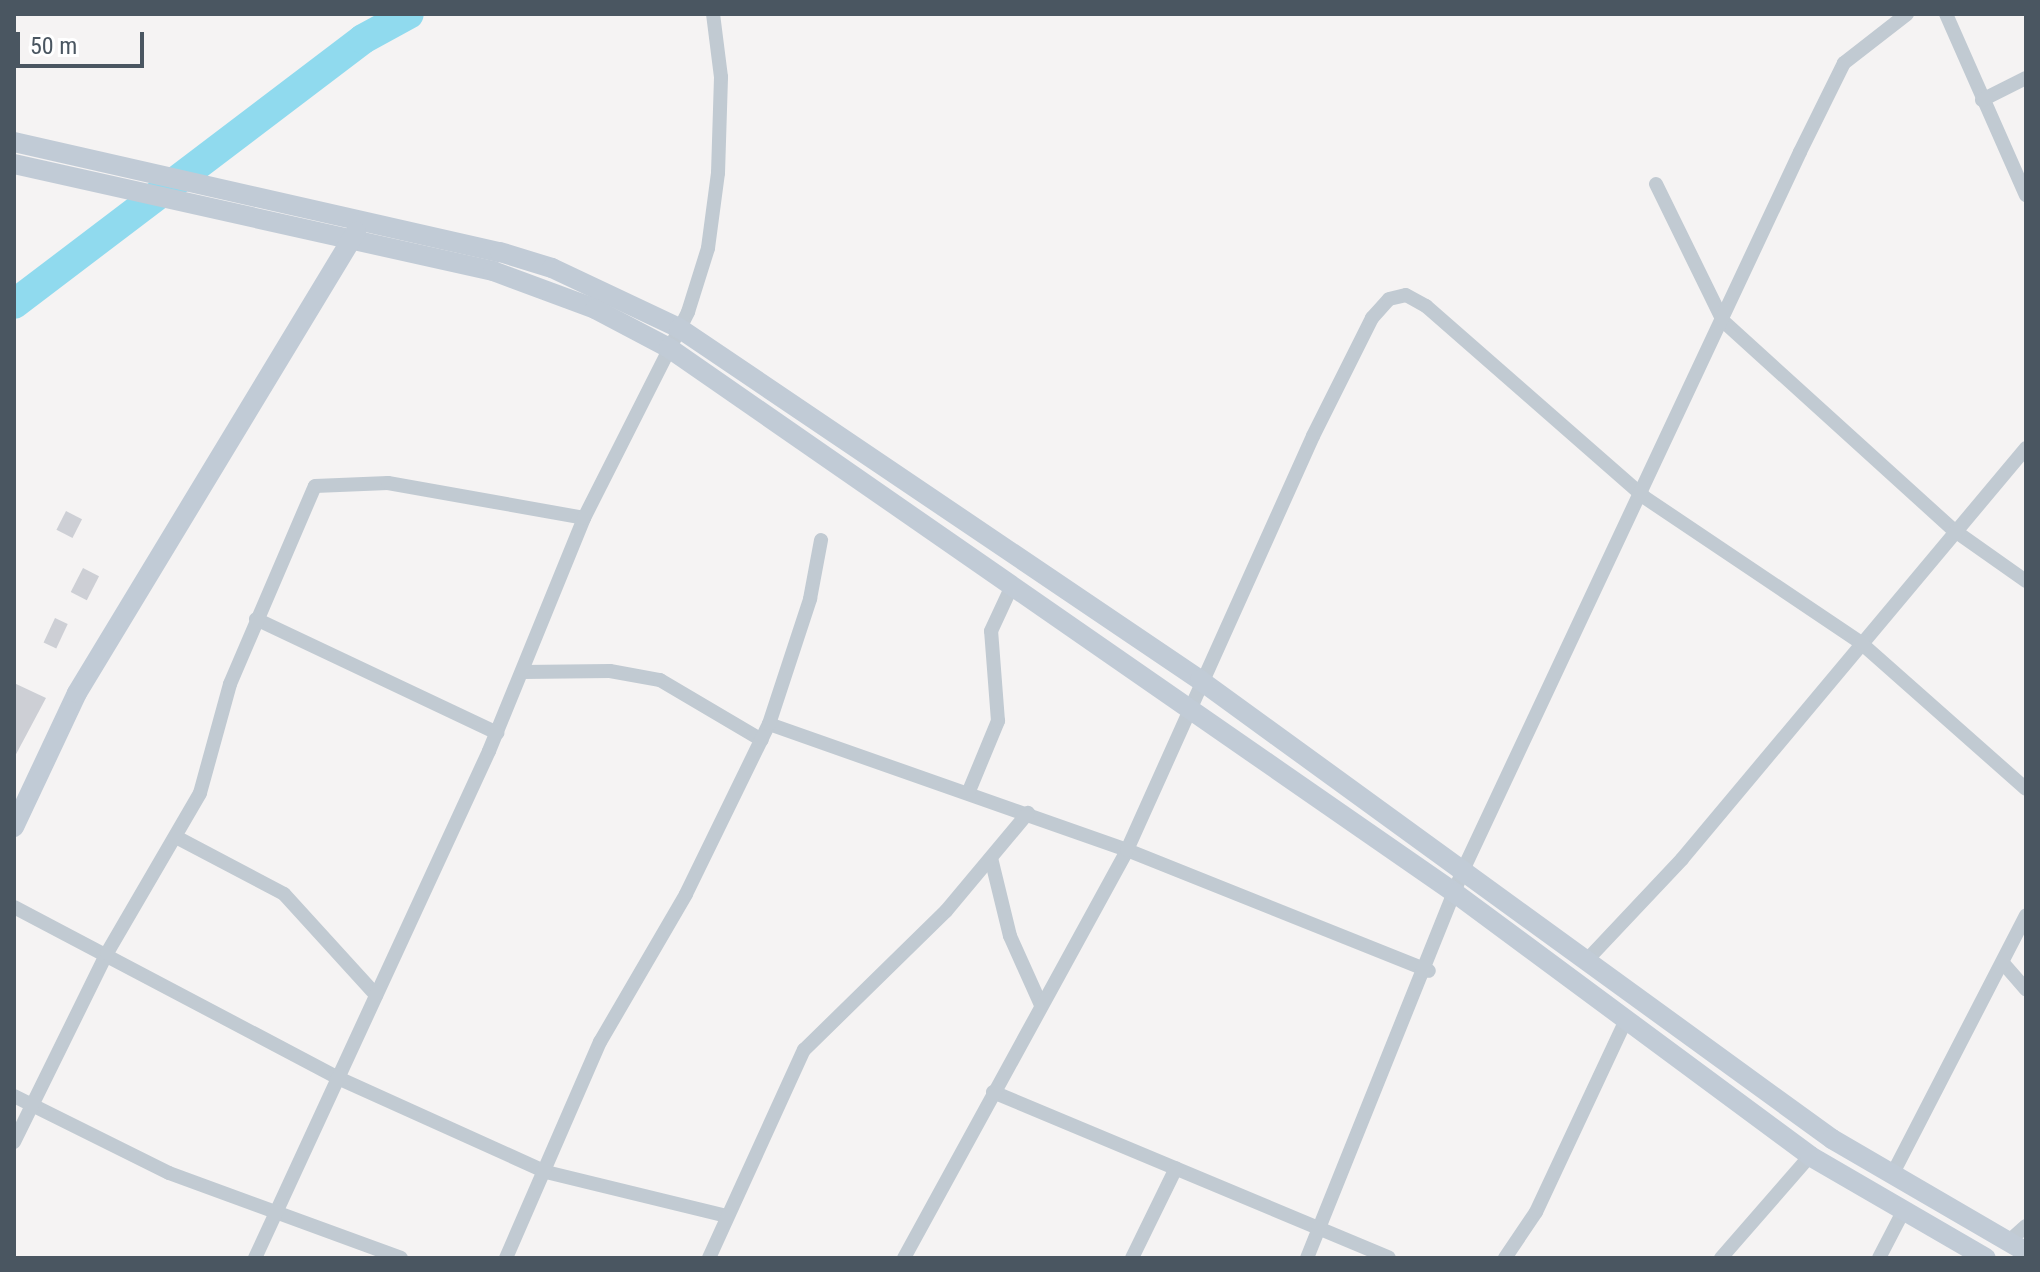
<!DOCTYPE html>
<html>
<head>
<meta charset="utf-8">
<style>
	body { margin:0 }
	#map { position:relative; width:2040px; height:1272px; overflow:hidden; background:#f5f3f3; font-family:"Roboto Condensed",sans-serif }
	div>[style] { position:absolute }
	.river>* { height:30px; margin:-15px; padding:0 15px; transform-origin:15px; border-radius:15px; background:#90daee }
	.building>* { inset:0; background:#cdcfd5; transform-origin:0 0 }
	.minor>* { height:14px; margin:-7px; padding:0 7px; transform-origin:7px; border-radius:7px; background:#c1cad2 }
	.secondary>* { height:20px; margin:-10px; padding:0 10px; transform-origin:10px; border-radius:10px; background:#c1cbd6 }
	span { translate:-50% -50%; white-space:nowrap; text-align:center; line-height:1.15; -webkit-text-stroke:7px #fff; paint-order:stroke }
	.frame { position:absolute; inset:0; border:16px solid #4a5661; pointer-events:none }
	.scale { position:absolute; left:16px; top:32px; width:128px; height:36px; box-sizing:border-box; border:4px solid #4a5661; border-top:0; padding-left:10px; font-size:24px; line-height:28px; white-space:nowrap; color:#4a5661; -webkit-text-stroke:6px #fff; paint-order:stroke }
</style>
</head>
<body>
<div id="map">
	<div class="river">
		<div style="left:14px;top:304px;width:438px;rotate:-37.2deg"></div>
		<div style="left:363px;top:39px;width:52px;rotate:-28.5deg"></div>
	</div>
	<div class="building">
		<div style="left:66px;top:511px;width:18px;height:21px;rotate:27deg"></div>
		<div style="left:83px;top:568px;width:18px;height:27px;rotate:27deg"></div>
		<div style="left:55px;top:618px;width:14px;height:27px;rotate:25deg"></div>
		<div style="clip-path:polygon(14px 683px,46px 698px,14px 758px)"></div>
	</div>
	<div class="minor">
		<div style="left:1946px;top:14px;width:198px;rotate:66.2deg"></div>
		<div style="left:1982px;top:100px;width:49px;rotate:-26.6deg"></div>
		<div style="left:1656px;top:184px;width:153px;rotate:63.9deg"></div>
		<div style="left:1723px;top:321px;width:313px;rotate:42.2deg"></div>
		<div style="left:1955px;top:531px;width:87px;rotate:35.2deg"></div>
		<div style="left:256px;top:619px;width:267px;rotate:25.3deg"></div>
		<div style="left:523px;top:672px;width:87px;rotate:-0.7deg"></div>
		<div style="left:610px;top:671px;width:51px;rotate:10.2deg"></div>
		<div style="left:660px;top:680px;width:118px;rotate:30.5deg"></div>
		<div style="left:769px;top:724px;width:380px;rotate:19.4deg"></div>
		<div style="left:1127px;top:850px;width:325px;rotate:21.8deg"></div>
		<div style="left:969px;top:791px;width:76px;rotate:-67.5deg"></div>
		<div style="left:998px;top:721px;width:90px;rotate:-94.4deg"></div>
		<div style="left:991px;top:631px;width:47px;rotate:-65.1deg"></div>
		<div style="left:176px;top:837px;width:122px;rotate:27.8deg"></div>
		<div style="left:284px;top:894px;width:137px;rotate:47.7deg"></div>
		<div style="left:991px;top:858px;width:80px;rotate:76.3deg"></div>
		<div style="left:1010px;top:936px;width:76px;rotate:65.8deg"></div>
		<div style="left:14px;top:907px;width:366px;rotate:27.8deg"></div>
		<div style="left:338px;top:1078px;width:228px;rotate:24.3deg"></div>
		<div style="left:546px;top:1172px;width:185px;rotate:13.7deg"></div>
		<div style="left:1586px;top:961px;width:140px;rotate:-46.7deg"></div>
		<div style="left:1682px;top:859px;width:536px;rotate:-50.07deg"></div>
		<div style="left:2003px;top:963px;width:35px;rotate:49deg"></div>
		<div style="left:993px;top:1092px;width:429px;rotate:22.7deg"></div>
		<div style="left:14px;top:1096px;width:173px;rotate:26.4deg"></div>
		<div style="left:169px;top:1173px;width:247px;rotate:20.1deg"></div>
		<div style="left:14px;top:1142px;width:211px;rotate:-63.8deg"></div>
		<div style="left:107px;top:953px;width:185px;rotate:-59.8deg"></div>
		<div style="left:200px;top:793px;width:113px;rotate:-74.6deg"></div>
		<div style="left:230px;top:684px;width:215px;rotate:-66.8deg"></div>
		<div style="left:315px;top:486px;width:73px;rotate:-2.4deg"></div>
		<div style="left:388px;top:483px;width:199px;rotate:10.1deg"></div>
		<div style="left:1892px;top:1175px;width:292px;rotate:-62.7deg"></div>
		<div style="left:2008px;top:1242px;width:24px;rotate:-42deg"></div>
		<div style="left:255px;top:1258px;width:558px;rotate:-65.22deg"></div>
		<div style="left:489px;top:751px;width:252px;rotate:-67.8deg"></div>
		<div style="left:584px;top:518px;width:231px;rotate:-63.2deg"></div>
		<div style="left:688px;top:312px;width:67px;rotate:-72.6deg"></div>
		<div style="left:708px;top:248px;width:76px;rotate:-82.4deg"></div>
		<div style="left:718px;top:173px;width:96px;rotate:-88.2deg"></div>
		<div style="left:721px;top:77px;width:64px;rotate:-97.2deg"></div>
		<div style="left:506px;top:1258px;width:236px;rotate:-66.5deg"></div>
		<div style="left:600px;top:1042px;width:171px;rotate:-59.8deg"></div>
		<div style="left:686px;top:894px;width:189px;rotate:-64deg"></div>
		<div style="left:769px;top:724px;width:132px;rotate:-71.8deg"></div>
		<div style="left:810px;top:599px;width:60px;rotate:-79.4deg"></div>
		<div style="left:709px;top:1258px;width:229px;rotate:-65.5deg"></div>
		<div style="left:804px;top:1050px;width:199px;rotate:-44.4deg"></div>
		<div style="left:946px;top:911px;width:128px;rotate:-50.1deg"></div>
		<div style="left:904px;top:1258px;width:465px;rotate:-61.3deg"></div>
		<div style="left:1127px;top:850px;width:454px;rotate:-65.8deg"></div>
		<div style="left:1313px;top:436px;width:132px;rotate:-63.4deg"></div>
		<div style="left:1372px;top:318px;width:25px;rotate:-48deg"></div>
		<div style="left:1389px;top:299px;width:17px;rotate:-13deg"></div>
		<div style="left:1406px;top:295px;width:23px;rotate:29deg"></div>
		<div style="left:1426px;top:306px;width:290px;rotate:41.2deg"></div>
		<div style="left:1644px;top:497px;width:262px;rotate:33.9deg"></div>
		<div style="left:1861px;top:643px;width:220px;rotate:41.5deg"></div>
		<div style="left:1132px;top:1258px;width:100px;rotate:-63.9deg"></div>
		<div style="left:1307px;top:1258px;width:420px;rotate:-68.1deg"></div>
		<div style="left:1464px;top:868px;width:791px;rotate:-64.86deg"></div>
		<div style="left:1800px;top:152px;width:99px;rotate:-63.7deg"></div>
		<div style="left:1844px;top:63px;width:80px;rotate:-37.9deg"></div>
		<div style="left:1505px;top:1258px;width:55px;rotate:-56deg"></div>
		<div style="left:1536px;top:1212px;width:208px;rotate:-64.9deg"></div>
		<div style="left:1721px;top:1258px;width:135px;rotate:-48.9deg"></div>
		<div style="left:1879px;top:1258px;width:54px;rotate:-62.5deg"></div>
	</div>
	<div class="secondary">
		<div style="left:14px;top:142px;width:498px;rotate:12.8deg"></div>
		<div style="left:500px;top:252px;width:54px;rotate:17.1deg"></div>
		<div style="left:552px;top:268px;width:140px;rotate:25.3deg"></div>
		<div style="left:679px;top:328px;width:629px;rotate:34.04deg"></div>
		<div style="left:1200px;top:680px;width:781px;rotate:35.99deg"></div>
		<div style="left:1832px;top:1139px;width:225px;rotate:30.2deg"></div>
		<div style="left:14px;top:164px;width:491px;rotate:12.6deg"></div>
		<div style="left:493px;top:271px;width:109px;rotate:20.4deg"></div>
		<div style="left:595px;top:309px;width:84px;rotate:27.8deg"></div>
		<div style="left:669px;top:348px;width:956px;rotate:34.74deg"></div>
		<div style="left:1455px;top:893px;width:442px;rotate:36.5deg"></div>
		<div style="left:1810px;top:1156px;width:203px;rotate:30.1deg"></div>
		<div style="left:14px;top:827px;width:148px;rotate:-64.8deg"></div>
		<div style="left:77px;top:693px;width:539px;rotate:-58.82deg"></div>
	</div>
	<div class="frame"></div>
	<div class="scale">50 m</div>
</div>
</body>
</html>
